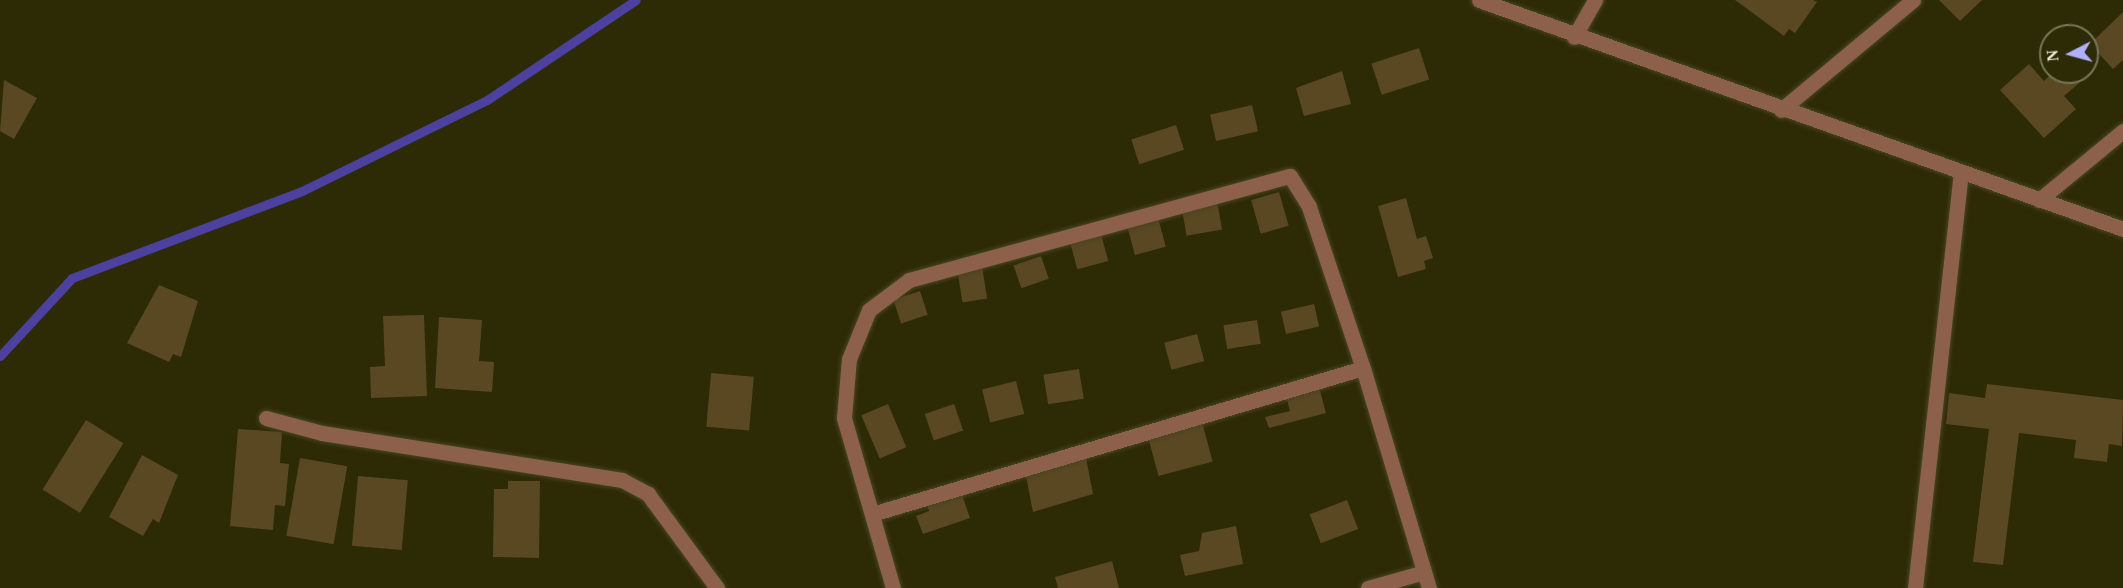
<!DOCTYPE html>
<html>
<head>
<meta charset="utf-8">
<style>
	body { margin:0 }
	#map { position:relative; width:2123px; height:588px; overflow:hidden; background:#2d2a06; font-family:"Times New Roman",serif }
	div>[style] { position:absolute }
	.stream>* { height:9px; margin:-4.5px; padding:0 4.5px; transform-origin:4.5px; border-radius:4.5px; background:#4c419f }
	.building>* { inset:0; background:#5a4823; transform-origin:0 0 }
	.roads { filter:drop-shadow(0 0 2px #484523) drop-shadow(0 0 2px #484523) }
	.minor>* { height:15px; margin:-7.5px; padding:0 7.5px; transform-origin:7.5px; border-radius:7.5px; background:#8d604c }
	.tertiary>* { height:15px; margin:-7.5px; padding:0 7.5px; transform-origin:7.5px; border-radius:7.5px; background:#8d604c }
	span { translate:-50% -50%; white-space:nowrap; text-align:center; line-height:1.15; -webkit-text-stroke:5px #2d2a06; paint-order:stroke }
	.north { position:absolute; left:2039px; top:24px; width:60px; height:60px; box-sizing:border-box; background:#2d2a06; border:2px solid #797659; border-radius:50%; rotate:264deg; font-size:16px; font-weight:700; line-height:24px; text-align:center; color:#ebe9d6 }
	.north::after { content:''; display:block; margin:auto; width:21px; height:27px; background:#afaefa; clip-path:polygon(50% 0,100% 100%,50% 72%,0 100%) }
</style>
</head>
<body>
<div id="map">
	<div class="stream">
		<div style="left:0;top:356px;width:106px;rotate:-47.3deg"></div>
		<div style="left:72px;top:278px;width:246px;rotate:-20.7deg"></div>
		<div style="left:302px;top:191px;width:206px;rotate:-26.2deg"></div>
		<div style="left:487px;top:100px;width:179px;rotate:-33.9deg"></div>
	</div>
	<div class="building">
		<div style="clip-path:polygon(1735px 0,1813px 0,1817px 2px,1795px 33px,1789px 29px,1784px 36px)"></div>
		<div style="clip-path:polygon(1939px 0,1982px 0,1960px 21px)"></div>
		<div style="clip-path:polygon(2123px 12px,2123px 60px,2113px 69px,2090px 44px)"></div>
		<div style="left:1419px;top:48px;width:33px;height:50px;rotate:72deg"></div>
		<div style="clip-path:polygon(2029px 64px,2044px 81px,2053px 72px,2086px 77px,2064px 96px,2076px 109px,2044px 138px,2000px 90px)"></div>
		<div style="clip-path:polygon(1342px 71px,1351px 104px,1304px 116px,1296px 88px)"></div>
		<div style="clip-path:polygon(4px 80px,37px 98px,14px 139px,0 131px)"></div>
		<div style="left:1252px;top:105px;width:27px;height:43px;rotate:77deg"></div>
		<div style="left:1176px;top:125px;width:26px;height:47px;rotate:72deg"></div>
		<div style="left:1279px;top:192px;width:35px;height:29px;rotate:74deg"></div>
		<div style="clip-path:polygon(1406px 198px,1417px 239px,1426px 236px,1433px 258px,1424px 261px,1426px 269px,1398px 277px,1378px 206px)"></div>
		<div style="left:1217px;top:201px;width:29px;height:36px;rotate:80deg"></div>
		<div style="left:1157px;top:214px;width:34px;height:32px;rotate:75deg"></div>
		<div style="left:1101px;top:234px;width:28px;height:32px;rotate:75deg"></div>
		<div style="left:1041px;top:256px;width:24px;height:29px;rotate:71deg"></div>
		<div style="left:982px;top:266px;width:33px;height:25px;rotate:81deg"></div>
		<div style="clip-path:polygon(159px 285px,198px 301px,181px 357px,173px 354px,169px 362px,127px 343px)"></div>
		<div style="left:920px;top:291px;width:25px;height:28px;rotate:72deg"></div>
		<div style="left:1314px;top:304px;width:23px;height:34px;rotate:77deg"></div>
		<div style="clip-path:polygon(424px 315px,427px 396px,371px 398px,370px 367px,385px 366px,383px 316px)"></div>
		<div style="clip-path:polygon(439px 317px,482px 320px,479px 361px,494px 362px,492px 392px,435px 388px)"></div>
		<div style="left:1257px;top:320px;width:24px;height:34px;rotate:81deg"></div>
		<div style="left:1197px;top:334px;width:28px;height:34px;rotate:75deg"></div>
		<div style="left:1079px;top:369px;width:30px;height:36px;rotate:81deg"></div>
		<div style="left:711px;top:373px;width:43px;height:54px;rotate:5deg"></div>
		<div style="left:1016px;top:381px;width:34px;height:35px;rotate:76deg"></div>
		<div style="clip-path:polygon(1987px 384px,2123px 400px,2122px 446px,2109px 444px,2107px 462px,2074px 458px,2076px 440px,2019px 433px,2003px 565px,1973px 562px,1989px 429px,1946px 424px,1949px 393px,1985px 398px)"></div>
		<div style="clip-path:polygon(1319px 387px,1326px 413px,1269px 428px,1265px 417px,1290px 411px,1286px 396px)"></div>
		<div style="left:888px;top:404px;width:47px;height:29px;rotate:67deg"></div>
		<div style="left:954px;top:404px;width:28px;height:31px;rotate:71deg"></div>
		<div style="left:86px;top:420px;width:44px;height:82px;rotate:32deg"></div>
		<div style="left:1202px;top:422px;width:41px;height:56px;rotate:75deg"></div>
		<div style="clip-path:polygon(238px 429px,282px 432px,280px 463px,289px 464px,285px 506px,275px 505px,273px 530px,230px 526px)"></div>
		<div style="clip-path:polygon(142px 455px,178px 475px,159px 523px,153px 519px,143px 536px,109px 517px)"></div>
		<div style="left:300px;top:458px;width:48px;height:79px;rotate:10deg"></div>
		<div style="clip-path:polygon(1086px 458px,1093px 494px,1033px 512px,1025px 471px)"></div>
		<div style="left:358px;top:476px;width:50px;height:70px;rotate:5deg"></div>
		<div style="clip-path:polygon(508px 481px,540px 481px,539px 558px,493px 557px,494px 489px,508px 489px)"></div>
		<div style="clip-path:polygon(960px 489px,970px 518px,923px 534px,916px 516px,929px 511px,926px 501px)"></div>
		<div style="left:1347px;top:500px;width:31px;height:40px;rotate:69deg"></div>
		<div style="clip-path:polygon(1236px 526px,1243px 564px,1185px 576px,1180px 555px,1199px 551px,1202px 533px)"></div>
		<div style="clip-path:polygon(1112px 561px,1119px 588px,1058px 588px,1055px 577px)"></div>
	</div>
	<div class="roads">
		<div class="minor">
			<div style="left:1574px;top:37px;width:43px;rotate:-60.4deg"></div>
			<div style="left:1781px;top:110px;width:172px;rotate:-39.8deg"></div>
			<div style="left:2039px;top:200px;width:109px;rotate:-39.4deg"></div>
			<div style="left:266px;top:418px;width:58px;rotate:15deg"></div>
			<div style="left:322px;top:433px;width:304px;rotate:8.9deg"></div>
			<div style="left:622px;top:480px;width:30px;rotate:28deg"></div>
			<div style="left:648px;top:494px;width:117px;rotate:53.7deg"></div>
			<div style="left:872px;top:514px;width:512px;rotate:-16.56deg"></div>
			<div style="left:893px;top:588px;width:177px;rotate:-106.1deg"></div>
			<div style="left:844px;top:418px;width:59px;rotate:-85.2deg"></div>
			<div style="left:849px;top:359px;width:53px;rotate:-67.8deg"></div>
			<div style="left:869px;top:310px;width:50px;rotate:-36.9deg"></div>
			<div style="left:909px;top:280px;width:395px;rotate:-15.3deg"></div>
			<div style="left:1290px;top:176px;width:36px;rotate:58deg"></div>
			<div style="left:1309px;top:207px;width:170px;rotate:71.5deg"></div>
			<div style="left:1363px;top:368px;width:230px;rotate:73.3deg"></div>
			<div style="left:1368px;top:588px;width:58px;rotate:-15.9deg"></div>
			<div style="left:1915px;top:588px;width:418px;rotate:-83.7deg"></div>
		</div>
		<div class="tertiary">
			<div style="left:1479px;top:0;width:684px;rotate:19.57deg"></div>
		</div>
	</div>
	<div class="north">N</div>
</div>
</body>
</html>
